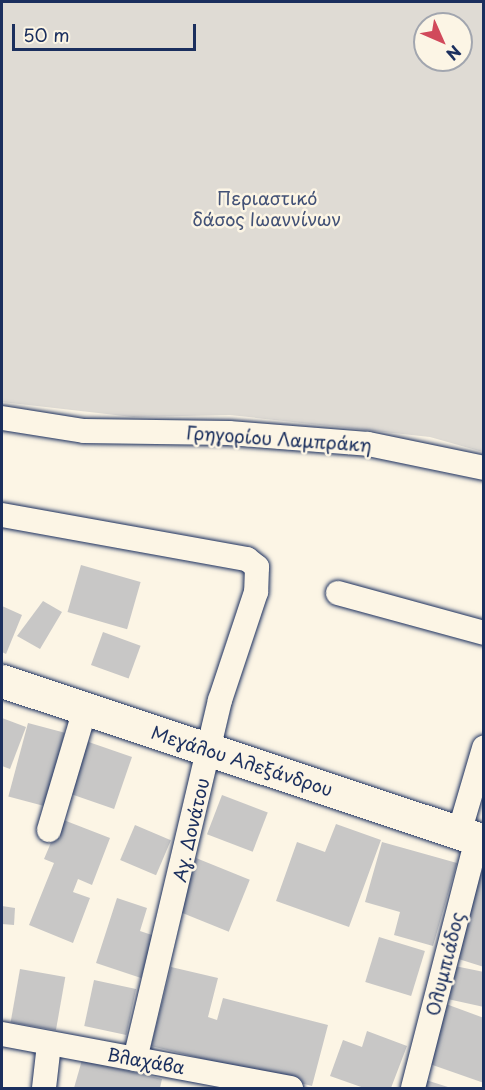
<!DOCTYPE html>
<html>
<head>
<meta charset="utf-8">
<style>
	body { margin:0 }
	#map { position:relative; width:485px; height:1090px; overflow:hidden; background:#fcf5e5; font-family:"Playpen Sans",sans-serif }
	div>[style] { position:absolute }
	.green>* { inset:0; background:#dfdbd4 }
	.building>* { inset:0; background:#c8c7c6; transform-origin:0 0 }
	.roads { filter:drop-shadow(0 0 2px #1b2f5e) drop-shadow(0 0 2px #1b2f5e) }
	.street>* { height:24px; margin:-12px; padding:0 12px; transform-origin:12px; border-radius:12px; background:#fcf5e5 }
	.secondary>* { height:33px; margin:-16.5px; padding:0 16.5px; transform-origin:16.5px; border-radius:16.5px; background:#fcf5e5 }
	span { translate:-50% -50%; white-space:nowrap; text-align:center; line-height:1.15; -webkit-text-stroke:5px #fcf5e5; paint-order:stroke }
	.park-label { font-size:18px; color:#425176 }
	.street-label { font-size:18px; color:#1b2f5e }
	.frame { position:absolute; inset:0; border:3px solid #1b2f5e; pointer-events:none }
	.north { position:absolute; left:413px; top:12px; width:60px; height:60px; box-sizing:border-box; background:#fcf5e5; border:2px solid #a2a6af; border-radius:50%; rotate:135deg; font-size:16px; font-weight:700; line-height:24px; text-align:center; color:#1b2f5e }
	.north::after { content:''; display:block; margin:auto; width:21px; height:27px; background:#d1495b; clip-path:polygon(50% 0,100% 100%,50% 72%,0 100%) }
	.scale { position:absolute; left:12px; top:24px; width:184px; height:27px; box-sizing:border-box; border:3px solid #1b2f5e; border-top:0; padding-left:8px; font-size:18px; line-height:21px; white-space:nowrap; color:#1b2f5e; -webkit-text-stroke:4px #fcf5e5; paint-order:stroke }
</style>
</head>
<body>
<div id="map">
	<div class="green">
		<div style="clip-path:polygon(evenodd,2px 2px,483px 2px,483px 452px,430px 437px,230px 415px,133px 417px,2px 402px,2px 2px,425px 24px,461px 24px,461px 60px,425px 60px,425px 24px)"></div>
	</div>
	<div class="building">
		<div style="left:81px;top:565px;width:62px;height:49px;rotate:16deg"></div>
		<div style="clip-path:polygon(43px 601px,62px 612px,40px 649px,17px 636px)"></div>
		<div style="clip-path:polygon(2px 606px,22px 615px,6px 654px,2px 652px)"></div>
		<div style="left:103px;top:632px;width:40px;height:35px;rotate:20deg"></div>
		<div style="clip-path:polygon(2px 718px,26px 727px,10px 769px,2px 766px)"></div>
		<div style="left:28px;top:723px;width:38px;height:76px;rotate:15deg"></div>
		<div style="left:80px;top:739px;width:55px;height:55px;rotate:19deg"></div>
		<div style="left:222px;top:795px;width:49px;height:42px;rotate:21deg"></div>
		<div style="clip-path:polygon(61px 819px,110px 838px,92px 885px,78px 879px,73px 892px,90px 898px,73px 943px,29px 925px,54px 863px,44px 859px)"></div>
		<div style="clip-path:polygon(336px 824px,381px 840px,349px 927px,276px 901px,297px 842px,325px 852px)"></div>
		<div style="left:135px;top:825px;width:39px;height:38px;rotate:23deg"></div>
		<div style="clip-path:polygon(382px 842px,457px 863px,433px 946px,394px 935px,400px 912px,365px 902px)"></div>
		<div style="left:196px;top:858px;width:58px;height:56px;rotate:22deg"></div>
		<div style="clip-path:polygon(475px 870px,484px 873px,484px 967px,449px 956px)"></div>
		<div style="clip-path:polygon(117px 898px,147px 908px,140px 931px,155px 936px,141px 978px,96px 963px)"></div>
		<div style="clip-path:polygon(2px 906px,15px 908px,14px 925px,2px 924px)"></div>
		<div style="left:379px;top:937px;width:48px;height:47px;rotate:17deg"></div>
		<div style="clip-path:polygon(450px 965px,484px 972px,484px 1007px,443px 998px)"></div>
		<div style="clip-path:polygon(171px 967px,218px 978px,208px 1017px,217px 1020px,223px 998px,328px 1025px,312px 1086px,151px 1046px)"></div>
		<div style="left:20px;top:969px;width:46px;height:54px;rotate:10deg"></div>
		<div style="left:94px;top:980px;width:43px;height:47px;rotate:12deg"></div>
		<div style="clip-path:polygon(446px 1004px,484px 1018px,484px 1083px,424px 1062px)"></div>
		<div style="clip-path:polygon(367px 1031px,407px 1046px,391px 1088px,364px 1088px,330px 1076px,343px 1040px,362px 1047px)"></div>
		<div style="clip-path:polygon(82px 1060px,162px 1079px,160px 1088px,74px 1088px)"></div>
		<div style="clip-path:polygon(426px 1080px,451px 1088px,423px 1088px)"></div>
	</div>
	<div class="roads">
		<div class="street">
			<div style="left:2px;top:418px;width:83px;rotate:9deg"></div>
			<div style="left:84px;top:431px;width:145px;rotate:0.8deg"></div>
			<div style="left:229px;top:433px;width:139px;rotate:4.5deg"></div>
			<div style="left:368px;top:444px;width:118px;rotate:11.7deg"></div>
			<div style="left:2px;top:515px;width:249px;rotate:10.2deg"></div>
			<div style="left:247px;top:559px;width:13px;rotate:39deg"></div>
			<div style="left:257px;top:567px;width:25px;rotate:92deg"></div>
			<div style="left:256px;top:592px;width:114px;rotate:108.4deg"></div>
			<div style="left:220px;top:700px;width:369px;rotate:103.3deg"></div>
			<div style="left:338px;top:593px;width:151px;rotate:15.3deg"></div>
			<div style="left:49px;top:830px;width:126px;rotate:-73.4deg"></div>
			<div style="left:459px;top:833px;width:89px;rotate:-73.6deg"></div>
			<div style="left:2px;top:1034px;width:294px;rotate:10.6deg"></div>
			<div style="left:44px;top:1088px;width:44px;rotate:-83.5deg"></div>
			<div style="left:413px;top:1088px;width:257px;rotate:-75.6deg"></div>
		</div>
		<div class="secondary">
			<div style="left:2px;top:681px;width:508px;rotate:18.36deg"></div>
		</div>
	</div>
	<div class="park-label">
		<span style="left:267px;top:209px">Περιαστικό<br>δάσος Ιωαννίνων</span>
	</div>
	<div class="street-label">
		<span style="left:279px;top:439px;rotate:4deg">Γρηγορίου Λαμπράκη</span>
		<span style="left:242px;top:761px;rotate:18deg">Μεγάλου Αλεξάνδρου</span>
		<span style="left:191px;top:830px;rotate:-77deg">Αγ. Δονάτου</span>
		<span style="left:445px;top:964px;rotate:-76deg">Ολυμπιάδος</span>
		<span style="left:146px;top:1061px;rotate:10deg">Βλαχάβα</span>
	</div>
	<div class="frame"></div>
	<div class="north">N</div>
	<div class="scale">50 m</div>
</div>
</body>
</html>
